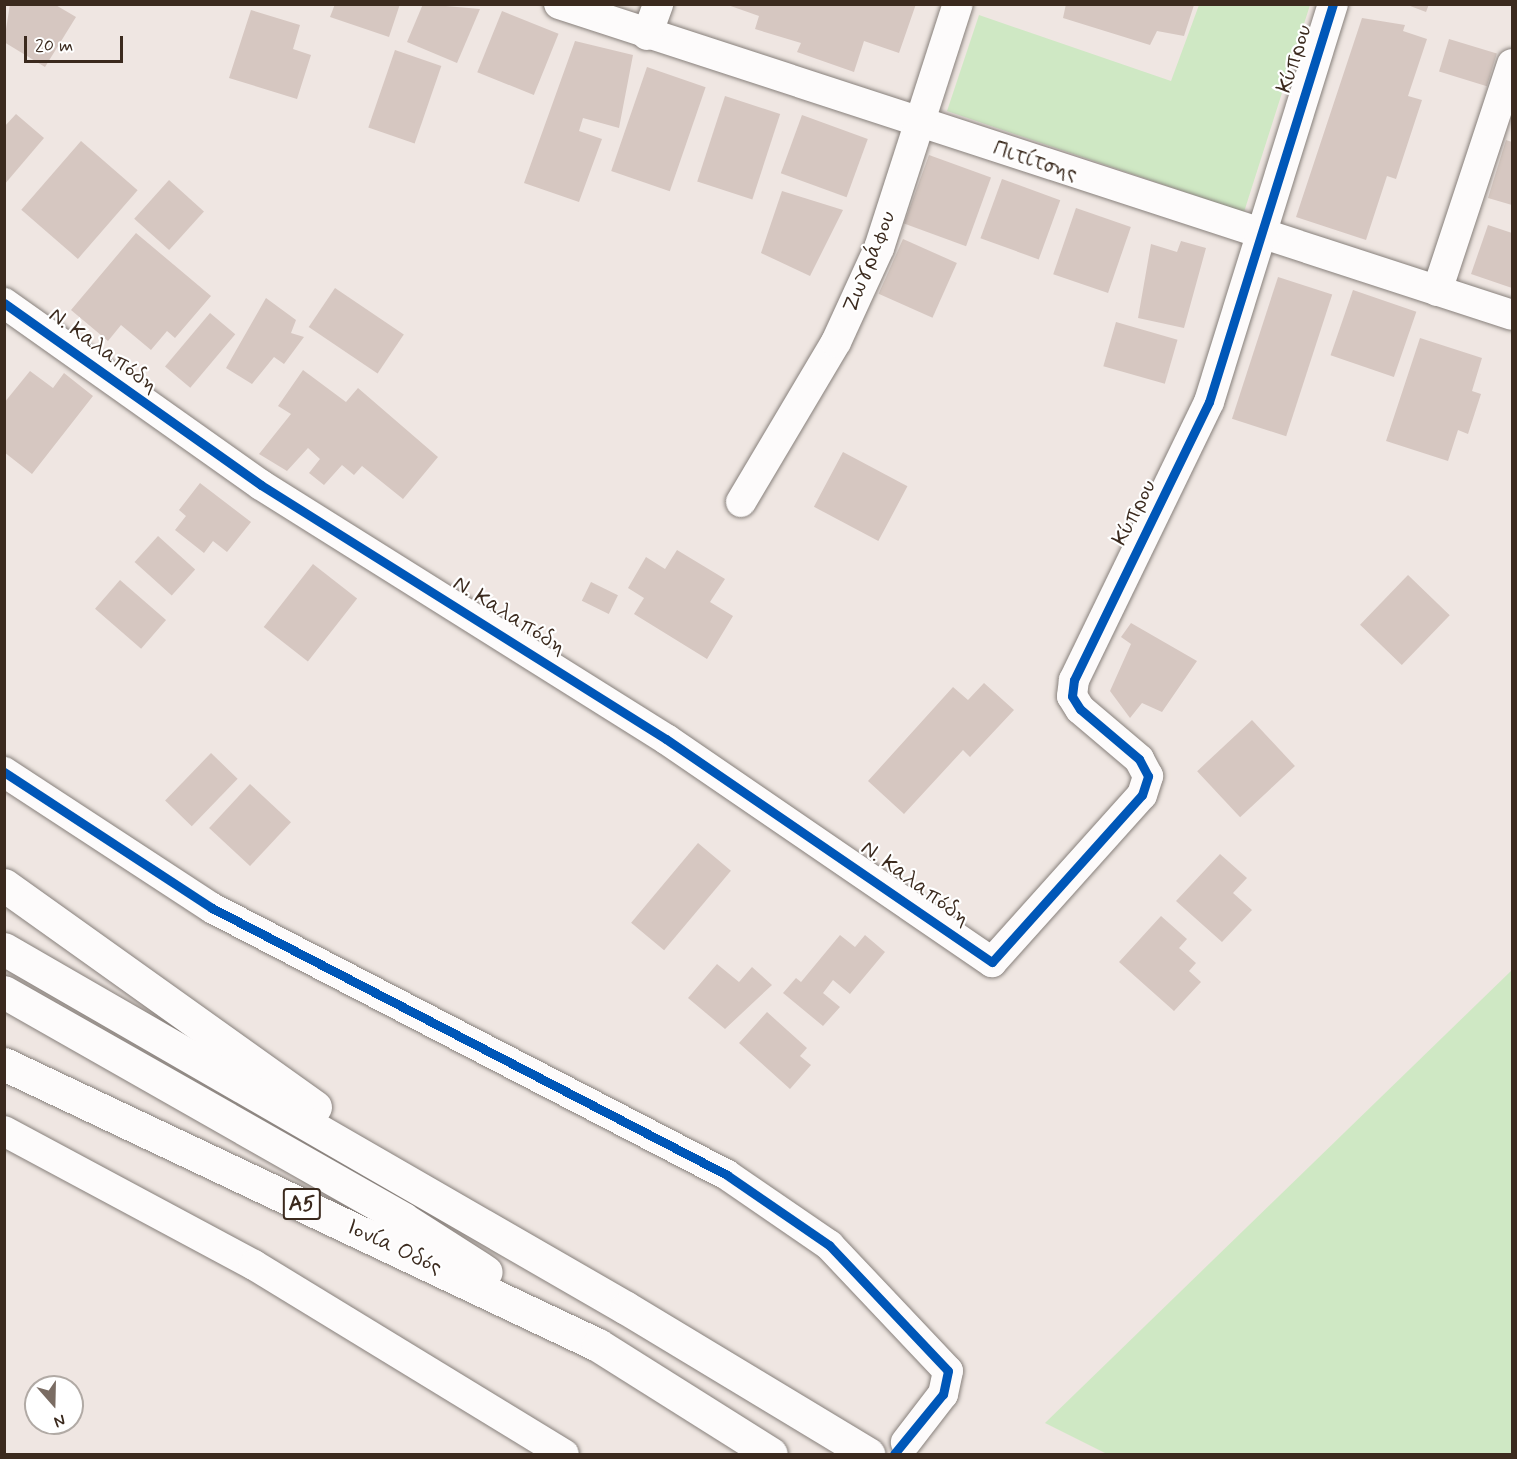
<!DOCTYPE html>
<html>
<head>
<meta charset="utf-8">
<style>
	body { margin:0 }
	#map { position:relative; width:1517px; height:1459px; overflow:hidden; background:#efe6e2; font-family:Mynerve,sans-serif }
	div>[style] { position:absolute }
	.green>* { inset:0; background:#cfe8c4 }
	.building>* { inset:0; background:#d6c7c1; transform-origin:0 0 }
	.roads { filter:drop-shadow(0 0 2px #87807b) drop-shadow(0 0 2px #87807b) }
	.minor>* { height:30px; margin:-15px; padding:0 15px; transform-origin:15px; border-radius:15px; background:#fdfbfb }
	.motorway>* { height:33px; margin:-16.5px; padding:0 16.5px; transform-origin:16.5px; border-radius:16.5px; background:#fdfbfb }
	.cycleway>* { height:9px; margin:-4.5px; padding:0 4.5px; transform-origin:4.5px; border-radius:4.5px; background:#0057b8 }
	span { translate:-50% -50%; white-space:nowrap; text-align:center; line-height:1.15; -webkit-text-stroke:4.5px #fff; paint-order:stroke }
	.shield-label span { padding:2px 4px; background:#fff; border:2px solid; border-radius:4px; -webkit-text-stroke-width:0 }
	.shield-label { font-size:21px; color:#3b2a1e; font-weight:700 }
	.street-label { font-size:22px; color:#3b2a1e }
	.frame { position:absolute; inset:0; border:6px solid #3b2a1e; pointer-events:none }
	.north { position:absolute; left:24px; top:1375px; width:60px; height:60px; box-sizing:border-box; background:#fff; border:2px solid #b1aaa5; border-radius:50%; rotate:160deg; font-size:16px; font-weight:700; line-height:24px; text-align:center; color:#3b2a1e }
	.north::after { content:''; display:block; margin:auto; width:21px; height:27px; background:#7a6c63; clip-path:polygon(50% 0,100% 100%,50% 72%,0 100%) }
	.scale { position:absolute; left:24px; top:36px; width:99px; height:27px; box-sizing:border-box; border:3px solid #3b2a1e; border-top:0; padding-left:8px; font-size:18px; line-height:21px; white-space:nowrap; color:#3b2a1e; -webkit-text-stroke:4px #fff; paint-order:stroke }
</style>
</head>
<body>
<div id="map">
	<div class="green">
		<div style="clip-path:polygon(1199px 5px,1310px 5px,1244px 212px,947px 111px,979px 15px,1171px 81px)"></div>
		<div style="clip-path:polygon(1512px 970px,1512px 1454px,1107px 1454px,1045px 1423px)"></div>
	</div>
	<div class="building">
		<div style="clip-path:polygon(10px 4px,54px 4px,76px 17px,45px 67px,4px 42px)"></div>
		<div style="clip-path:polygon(335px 4px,400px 4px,389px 37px,330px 17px)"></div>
		<div style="clip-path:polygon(423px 4px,480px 9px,457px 63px,407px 42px)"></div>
		<div style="clip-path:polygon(725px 4px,916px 4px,899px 53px,864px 41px,854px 72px,797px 52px,801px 43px,755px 29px,759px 16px)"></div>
		<div style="clip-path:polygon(1066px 4px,1192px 4px,1194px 5px,1184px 36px,1157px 31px,1150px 45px,1063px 18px)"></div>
		<div style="clip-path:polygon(1405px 4px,1429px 4px,1426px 12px)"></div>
		<div style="clip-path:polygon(251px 10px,300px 25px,293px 49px,311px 55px,297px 99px,229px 78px)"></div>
		<div style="left:502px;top:11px;width:61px;height:66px;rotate:22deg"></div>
		<div style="clip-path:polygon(1362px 18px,1405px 25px,1403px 31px,1427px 39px,1408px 96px,1422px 100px,1396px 179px,1387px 176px,1366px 240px,1296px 217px)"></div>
		<div style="left:1449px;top:39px;width:50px;height:34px;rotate:17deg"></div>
		<div style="clip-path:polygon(575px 41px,633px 55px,619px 128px,583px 118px,579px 131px,602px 139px,579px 202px,524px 183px)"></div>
		<div style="left:395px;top:50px;width:49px;height:82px;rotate:19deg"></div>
		<div style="left:647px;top:67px;width:62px;height:110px;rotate:19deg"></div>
		<div style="left:725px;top:96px;width:58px;height:90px;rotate:18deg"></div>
		<div style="clip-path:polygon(16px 114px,44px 138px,4px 185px,4px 127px)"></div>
		<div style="left:802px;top:115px;width:70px;height:62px;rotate:20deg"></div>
		<div style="clip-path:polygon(1506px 140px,1512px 142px,1512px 205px,1488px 198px)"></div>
		<div style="left:81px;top:141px;width:75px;height:91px;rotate:41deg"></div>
		<div style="left:929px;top:155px;width:66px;height:73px;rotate:20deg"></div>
		<div style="left:1002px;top:179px;width:62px;height:63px;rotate:20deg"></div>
		<div style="left:169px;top:180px;width:47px;height:52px;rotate:42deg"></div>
		<div style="clip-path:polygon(782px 191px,843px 210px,810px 276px,761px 253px)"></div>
		<div style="left:1076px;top:208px;width:58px;height:70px;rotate:19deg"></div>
		<div style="clip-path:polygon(1488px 225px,1512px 233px,1512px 288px,1471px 274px)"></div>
		<div style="clip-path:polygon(136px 233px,211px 296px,175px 338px,167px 331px,151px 350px,121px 325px,108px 341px,71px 310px)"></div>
		<div style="left:903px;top:239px;width:59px;height:60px;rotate:24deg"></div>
		<div style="clip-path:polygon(1181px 241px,1206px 248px,1184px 328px,1138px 318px,1151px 244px,1177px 252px)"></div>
		<div style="left:1278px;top:277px;width:57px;height:149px;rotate:18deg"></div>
		<div style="left:335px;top:288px;width:83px;height:47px;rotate:34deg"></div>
		<div style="left:1353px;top:290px;width:67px;height:69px;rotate:19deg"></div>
		<div style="clip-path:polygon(266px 298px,296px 320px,291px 333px,304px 337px,284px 364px,274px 357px,252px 384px,226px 368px)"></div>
		<div style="left:210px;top:313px;width:33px;height:70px;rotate:40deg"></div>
		<div style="left:1116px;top:322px;width:64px;height:46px;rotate:16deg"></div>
		<div style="clip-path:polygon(1420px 338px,1482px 358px,1472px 391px,1481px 394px,1468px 434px,1458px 430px,1448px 461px,1386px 441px)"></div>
		<div style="clip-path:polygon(303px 370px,346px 402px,358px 388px,438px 457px,403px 499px,362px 466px,354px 475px,342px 465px,324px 485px,309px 473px,320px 459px,308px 448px,287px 471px,259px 454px,291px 414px,278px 406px)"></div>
		<div style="clip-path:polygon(30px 371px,53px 388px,64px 373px,93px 396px,32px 474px,4px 452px,4px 403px)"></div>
		<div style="left:843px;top:452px;width:73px;height:62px;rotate:28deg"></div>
		<div style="clip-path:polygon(200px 483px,251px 522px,227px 552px,213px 541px,204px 553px,175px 530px,186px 516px,179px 510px)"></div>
		<div style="left:158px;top:536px;width:50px;height:35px;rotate:42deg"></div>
		<div style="clip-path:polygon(677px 550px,725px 579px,710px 602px,733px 616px,707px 659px,634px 614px,644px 598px,628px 588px,646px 557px,665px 569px)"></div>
		<div style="left:313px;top:564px;width:56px;height:80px;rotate:38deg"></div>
		<div style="left:1408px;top:575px;width:58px;height:69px;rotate:44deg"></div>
		<div style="left:120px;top:580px;width:61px;height:38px;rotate:41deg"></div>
		<div style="left:591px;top:582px;width:30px;height:21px;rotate:26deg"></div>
		<div style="clip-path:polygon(1131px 623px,1197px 661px,1162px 712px,1142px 703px,1130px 718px,1110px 691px,1131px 644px,1121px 637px)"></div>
		<div style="clip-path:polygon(984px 683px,1014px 710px,970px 757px,963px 750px,904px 814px,868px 781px,953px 687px,968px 700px)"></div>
		<div style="left:1252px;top:720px;width:63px;height:75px;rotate:47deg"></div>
		<div style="left:211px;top:753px;width:37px;height:66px;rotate:44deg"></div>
		<div style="left:250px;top:784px;width:56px;height:60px;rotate:43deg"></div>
		<div style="left:698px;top:843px;width:43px;height:104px;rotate:40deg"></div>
		<div style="clip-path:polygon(1220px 854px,1247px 878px,1233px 893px,1252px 910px,1222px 942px,1176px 901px)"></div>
		<div style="clip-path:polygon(1161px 916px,1187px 939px,1179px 948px,1196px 963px,1189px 971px,1201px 982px,1174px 1011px,1119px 962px)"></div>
		<div style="clip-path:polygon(840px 935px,855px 947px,865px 935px,885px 952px,850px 994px,833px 980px,823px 993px,840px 1007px,823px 1026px,783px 993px,796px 978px,801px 982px)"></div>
		<div style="clip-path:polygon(717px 964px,739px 982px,752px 967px,772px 985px,725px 1029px,688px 998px)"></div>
		<div style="clip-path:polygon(767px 1012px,807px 1048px,800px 1056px,811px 1065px,790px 1089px,739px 1043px)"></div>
	</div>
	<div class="roads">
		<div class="minor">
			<div style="left:559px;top:4px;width:1002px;rotate:18.07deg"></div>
			<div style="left:647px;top:35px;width:33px;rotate:-70deg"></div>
			<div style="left:1437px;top:291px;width:239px;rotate:-71.7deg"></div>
			<div style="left:4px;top:303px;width:315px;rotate:35.3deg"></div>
			<div style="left:261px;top:485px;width:478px;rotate:32.1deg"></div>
			<div style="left:666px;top:739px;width:395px;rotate:34.4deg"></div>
			<div style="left:992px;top:962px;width:224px;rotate:-48.1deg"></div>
			<div style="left:1142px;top:795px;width:20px;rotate:-72deg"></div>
			<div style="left:1148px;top:776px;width:19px;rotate:-118deg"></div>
			<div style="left:1139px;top:759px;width:77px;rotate:-139.7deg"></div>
			<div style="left:1080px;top:709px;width:15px;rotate:-122deg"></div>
			<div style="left:1072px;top:696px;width:16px;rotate:-83deg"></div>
			<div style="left:1074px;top:680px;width:309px;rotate:-64.1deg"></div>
			<div style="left:1209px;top:402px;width:417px;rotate:-72.7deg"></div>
			<div style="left:741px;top:502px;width:186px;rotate:-59.3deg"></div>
			<div style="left:836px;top:342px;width:103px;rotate:-65.4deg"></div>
			<div style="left:879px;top:248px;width:256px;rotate:-72.1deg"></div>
			<div style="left:4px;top:772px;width:249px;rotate:33.2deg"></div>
			<div style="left:212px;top:908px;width:580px;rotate:27.4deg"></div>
			<div style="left:727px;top:1175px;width:124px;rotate:34.5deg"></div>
			<div style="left:829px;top:1245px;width:173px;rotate:46.6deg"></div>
			<div style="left:948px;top:1371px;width:24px;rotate:102deg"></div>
			<div style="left:943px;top:1394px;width:61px;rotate:127.6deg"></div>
			<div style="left:4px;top:1131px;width:284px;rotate:28.2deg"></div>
			<div style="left:254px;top:1265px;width:363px;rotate:31.4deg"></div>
		</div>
		<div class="motorway">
			<div style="left:4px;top:885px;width:382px;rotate:35.5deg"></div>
			<div style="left:4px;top:949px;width:718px;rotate:29.99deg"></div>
			<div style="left:626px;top:1308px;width:283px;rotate:31.1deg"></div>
			<div style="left:4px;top:992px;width:459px;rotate:29.6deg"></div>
			<div style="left:403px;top:1219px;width:98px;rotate:32.6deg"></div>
			<div style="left:4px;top:1064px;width:657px;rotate:25.32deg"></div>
			<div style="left:598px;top:1345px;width:204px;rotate:32.2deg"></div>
		</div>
	</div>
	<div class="cycleway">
		<div style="left:4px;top:303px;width:315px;rotate:35.3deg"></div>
		<div style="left:261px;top:485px;width:478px;rotate:32.1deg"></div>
		<div style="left:666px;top:739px;width:395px;rotate:34.4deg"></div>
		<div style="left:992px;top:962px;width:224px;rotate:-48.1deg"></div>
		<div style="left:1142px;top:795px;width:20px;rotate:-72deg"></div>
		<div style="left:1148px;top:776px;width:19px;rotate:-118deg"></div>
		<div style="left:1139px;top:759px;width:77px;rotate:-139.7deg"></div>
		<div style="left:1080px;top:709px;width:15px;rotate:-122deg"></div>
		<div style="left:1072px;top:696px;width:16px;rotate:-83deg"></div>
		<div style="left:1074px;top:680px;width:309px;rotate:-64.1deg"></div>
		<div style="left:1209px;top:402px;width:417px;rotate:-72.7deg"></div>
		<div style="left:4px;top:772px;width:249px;rotate:33.2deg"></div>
		<div style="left:212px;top:908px;width:580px;rotate:27.4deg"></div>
		<div style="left:727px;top:1175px;width:124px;rotate:34.5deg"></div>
		<div style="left:829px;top:1245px;width:173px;rotate:46.6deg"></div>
		<div style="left:948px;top:1371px;width:24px;rotate:102deg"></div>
		<div style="left:943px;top:1394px;width:77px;rotate:129.2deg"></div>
	</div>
	<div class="shield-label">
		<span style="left:302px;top:1204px">Α5</span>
	</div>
	<div class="street-label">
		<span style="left:1295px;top:59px;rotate:-72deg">Κύπρου</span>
		<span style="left:1035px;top:162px;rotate:18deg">Πιτίτσης</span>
		<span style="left:870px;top:262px;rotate:-68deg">Ζωγράφου</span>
		<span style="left:103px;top:351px;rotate:36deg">Ν. Καλαπόδη</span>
		<span style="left:1135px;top:513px;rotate:-63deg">Κύπρου</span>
		<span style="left:509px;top:616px;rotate:32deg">Ν. Καλαπόδη</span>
		<span style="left:915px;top:884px;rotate:36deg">Ν. Καλαπόδη</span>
		<span style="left:394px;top:1248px;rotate:25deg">Ιονία Οδός</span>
	</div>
	<div class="frame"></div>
	<div class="north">N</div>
	<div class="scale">20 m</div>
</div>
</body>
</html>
